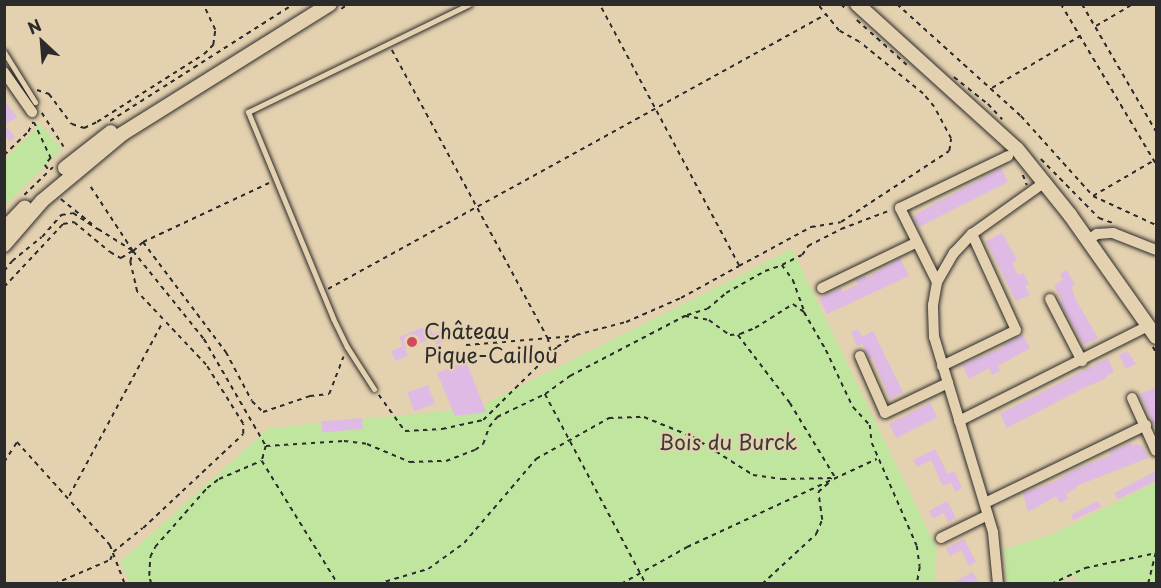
<!DOCTYPE html>
<html>
<head>
<meta charset="utf-8">
<style>
	body { margin:0 }
	#map { position:relative; width:1161px; height:588px; overflow:hidden; background:#e4d1af; font-family:"Playpen Sans",sans-serif }
	div>[style] { position:absolute }
	.green>* { inset:0; background:#c0e59f }
	.building>* { inset:0; background:#debae5; transform-origin:0 0 }
	.path>* { height:1.5px; margin-top:-0.75px; transform-origin:0; background:repeating-linear-gradient(90deg,#2b2b2b 0 4.5px,transparent 0 9px) }
	.roads { filter:drop-shadow(0 0 2px #2b2b2b) drop-shadow(0 0 2px #2b2b2b) }
	.lane>* { height:5px; margin:-2.5px; padding:0 2.5px; transform-origin:2.5px; border-radius:2.5px; background:#e4d1af }
	.street>* { height:10px; margin:-5px; padding:0 5px; transform-origin:5px; border-radius:5px; background:#e4d1af }
	.secondary>* { height:14px; margin:-7px; padding:0 7px; transform-origin:7px; border-radius:7px; background:#e4d1af }
	.dots>* { width:16px; height:16px; translate:-50% -50%; box-sizing:border-box; border:3px solid #e4d1af; border-radius:50% }
	span { translate:-50% -50%; white-space:nowrap; text-align:center; line-height:1.15; -webkit-text-stroke:4.5px #e4d1af; paint-order:stroke }
	.poi-label { font-size:21px; color:#2b2b2b }
	.left { translate:0 -50%; text-align:left }
	.park-label { font-size:21px; color:#3a3e37 }
	.frame { position:absolute; inset:0; border:6px solid #2b2b2b; pointer-events:none }
	.north { position:absolute; left:12px; top:12px; width:60px; height:60px; -webkit-text-stroke:4px #e4d1af; paint-order:stroke; rotate:334deg; font-size:16px; font-weight:700; line-height:24px; text-align:center; color:#2b2b2b }
	.north::after { content:''; display:block; margin:auto; width:21px; height:27px; background:#2b2b2b; clip-path:polygon(50% 0,100% 100%,50% 72%,0 100%) }
</style>
</head>
<body>
<div id="map">
	<div class="green">
		<div style="clip-path:polygon(38px 122px,62px 149px,5px 206px,5px 159px,36px 129px)"></div>
		<div style="clip-path:polygon(792px 249px,937px 549px,934px 584px,131px 584px,120px 562px,269px 428px,477px 408px)"></div>
		<div style="clip-path:polygon(1156px 482px,1156px 583px,1078px 583px,1074px 575px,1058px 583px,1007px 583px,1004px 549px,1053px 534px)"></div>
	</div>
	<div class="building">
		<div style="clip-path:polygon(4px 100px,17px 117px,5px 125px,15px 137px,10px 142px,4px 134px)"></div>
		<div style="clip-path:polygon(1001px 168px,1008px 182px,919px 227px,914px 217px,916px 214px)"></div>
		<div style="clip-path:polygon(1002px 233px,1017px 260px,1012px 263px,1018px 275px,1023px 273px,1029px 284px,1025px 286px,1030px 295px,1016px 301px,986px 241px)"></div>
		<div style="clip-path:polygon(900px 258px,909px 276px,827px 314px,819px 298px,841px 288px,842px 292px,858px 284px,855px 280px,864px 276px,867px 278px)"></div>
		<div style="clip-path:polygon(1067px 270px,1075px 285px,1071px 286px,1076px 300px,1098px 338px,1084px 345px,1060px 302px,1062px 301px,1054px 285px,1063px 280px,1060px 274px)"></div>
		<div style="clip-path:polygon(429px 325px,433px 334px,444px 329px,449px 339px,436px 345px,433px 338px,405px 349px,408px 356px,396px 361px,391px 351px,403px 346px,399px 337px)"></div>
		<div style="clip-path:polygon(858px 329px,862px 337px,873px 331px,903px 392px,890px 399px,872px 357px,870px 359px,862px 344px,857px 346px,851px 333px)"></div>
		<div style="clip-path:polygon(1023px 335px,1030px 348px,998px 366px,1000px 371px,992px 375px,989px 368px,969px 379px,962px 365px,1004px 347px,1003px 345px)"></div>
		<div style="clip-path:polygon(1127px 351px,1136px 364px,1126px 369px,1119px 355px)"></div>
		<div style="clip-path:polygon(1108px 358px,1114px 372px,1106px 376px,1107px 378px,1086px 387px,1007px 428px,1000px 414px)"></div>
		<div style="clip-path:polygon(466px 361px,486px 412px,455px 416px,437px 373px)"></div>
		<div style="left:428px;top:385px;width:20px;height:22px;rotate:70deg"></div>
		<div style="clip-path:polygon(1154px 388px,1156px 393px,1156px 429px,1140px 394px)"></div>
		<div style="left:930px;top:403px;width:16px;height:46px;rotate:63deg"></div>
		<div style="left:362px;top:418px;width:11px;height:41px;rotate:85deg"></div>
		<div style="clip-path:polygon(1131px 443px,1132px 446px,1137px 443px,1139px 446px,1142px 445px,1148px 458px,1076px 486px,1077px 488px,1066px 494px,1068px 499px,1060px 503px,1056px 496px,1028px 512px,1023px 493px,1054px 482px,1076px 469px,1111px 455px,1109px 452px)"></div>
		<div style="clip-path:polygon(935px 449px,948px 474px,954px 471px,962px 488px,955px 492px,951px 483px,943px 486px,931px 460px,917px 467px,913px 460px)"></div>
		<div style="clip-path:polygon(1156px 471px,1156px 481px,1118px 499px,1114px 493px)"></div>
		<div style="clip-path:polygon(947px 501px,956px 518px,948px 522px,944px 513px,933px 519px,929px 511px)"></div>
		<div style="clip-path:polygon(1098px 501px,1101px 507px,1073px 520px,1071px 515px)"></div>
		<div style="clip-path:polygon(964px 539px,976px 562px,969px 566px,961px 550px,950px 556px,946px 548px)"></div>
		<div style="clip-path:polygon(973px 572px,979px 584px,950px 584px)"></div>
	</div>
	<div class="path">
		<div style="left:841px;top:4px;width:8px;rotate:45deg"></div>
		<div style="left:897px;top:4px;width:167px;rotate:42.1deg"></div>
		<div style="left:1021px;top:116px;width:108px;rotate:48deg"></div>
		<div style="left:1093px;top:196px;width:69px;rotate:24.7deg"></div>
		<div style="left:1061px;top:4px;width:186px;rotate:59.3deg"></div>
		<div style="left:1082px;top:4px;width:147px;rotate:59.8deg"></div>
		<div style="left:341px;top:9px;width:9px;rotate:-36deg"></div>
		<div style="left:857px;top:20px;width:67px;rotate:42deg"></div>
		<div style="left:1096px;top:26px;width:43px;rotate:-30.7deg"></div>
		<div style="left:392px;top:50px;width:328px;rotate:61.6deg"></div>
		<div style="left:548px;top:338px;width:15px;rotate:79deg"></div>
		<div style="left:954px;top:77px;width:43px;rotate:38.5deg"></div>
		<div style="left:988px;top:104px;width:21px;rotate:47deg"></div>
		<div style="left:992px;top:88px;width:102px;rotate:-30.6deg"></div>
		<div style="left:37px;top:90px;width:13px;rotate:18deg"></div>
		<div style="left:49px;top:94px;width:38px;rotate:53deg"></div>
		<div style="left:72px;top:124px;width:13px;rotate:18deg"></div>
		<div style="left:84px;top:128px;width:14px;rotate:-25deg"></div>
		<div style="left:97px;top:122px;width:127px;rotate:-32.4deg"></div>
		<div style="left:204px;top:54px;width:13px;rotate:-45deg"></div>
		<div style="left:213px;top:45px;width:15px;rotate:-82deg"></div>
		<div style="left:215px;top:30px;width:29px;rotate:-115deg"></div>
		<div style="left:42px;top:113px;width:40px;rotate:57.1deg"></div>
		<div style="left:110px;top:121px;width:218px;rotate:-32.5deg"></div>
		<div style="left:34px;top:122px;width:40px;rotate:65deg"></div>
		<div style="left:51px;top:158px;width:9px;rotate:131deg"></div>
		<div style="left:45px;top:165px;width:5px;rotate:53deg"></div>
		<div style="left:4px;top:155px;width:33px;rotate:-44deg"></div>
		<div style="left:28px;top:132px;width:11px;rotate:-63deg"></div>
		<div style="left:1041px;top:159px;width:83px;rotate:45.5deg"></div>
		<div style="left:1099px;top:218px;width:15px;rotate:20deg"></div>
		<div style="left:1023px;top:175px;width:11px;rotate:68deg"></div>
		<div style="left:91px;top:187px;width:77px;rotate:56.7deg"></div>
		<div style="left:133px;top:251px;width:113px;rotate:51.1deg"></div>
		<div style="left:204px;top:339px;width:124px;rotate:59.9deg"></div>
		<div style="left:266px;top:446px;width:16px;rotate:105deg"></div>
		<div style="left:262px;top:461px;width:145px;rotate:58.3deg"></div>
		<div style="left:24px;top:195px;width:40px;rotate:-44deg"></div>
		<div style="left:1093px;top:196px;width:69px;rotate:-30.3deg"></div>
		<div style="left:61px;top:199px;width:40px;rotate:39deg"></div>
		<div style="left:98px;top:229px;width:40px;rotate:32deg"></div>
		<div style="left:143px;top:242px;width:139px;rotate:-25.1deg"></div>
		<div style="left:782px;top:265px;width:22px;rotate:-27deg"></div>
		<div style="left:802px;top:255px;width:11px;rotate:-56deg"></div>
		<div style="left:808px;top:246px;width:37px;rotate:-27deg"></div>
		<div style="left:841px;top:229px;width:53px;rotate:-20.8deg"></div>
		<div style="left:739px;top:266px;width:82px;rotate:-28.4deg"></div>
		<div style="left:811px;top:227px;width:30px;rotate:-9deg"></div>
		<div style="left:841px;top:222px;width:129px;rotate:-33.3deg"></div>
		<div style="left:949px;top:151px;width:12px;rotate:-81deg"></div>
		<div style="left:951px;top:139px;width:36px;rotate:-118deg"></div>
		<div style="left:934px;top:107px;width:17px;rotate:-130deg"></div>
		<div style="left:923px;top:94px;width:82px;rotate:-140.9deg"></div>
		<div style="left:859px;top:42px;width:23px;rotate:-151deg"></div>
		<div style="left:839px;top:31px;width:35px;rotate:-129deg"></div>
		<div style="left:4px;top:271px;width:13px;rotate:-51deg"></div>
		<div style="left:12px;top:261px;width:38px;rotate:-39deg"></div>
		<div style="left:42px;top:237px;width:29px;rotate:-49deg"></div>
		<div style="left:61px;top:215px;width:12px;rotate:-9deg"></div>
		<div style="left:73px;top:213px;width:30px;rotate:33deg"></div>
		<div style="left:4px;top:287px;width:86px;rotate:-46.9deg"></div>
		<div style="left:63px;top:224px;width:11px;rotate:-10deg"></div>
		<div style="left:74px;top:222px;width:47px;rotate:39.8deg"></div>
		<div style="left:110px;top:252px;width:13px;rotate:29deg"></div>
		<div style="left:121px;top:258px;width:13px;rotate:-32deg"></div>
		<div style="left:328px;top:289px;width:568px;rotate:-28.87deg"></div>
		<div style="left:687px;top:315px;width:21px;rotate:-17deg"></div>
		<div style="left:707px;top:309px;width:25px;rotate:-40deg"></div>
		<div style="left:726px;top:293px;width:45px;rotate:-29.4deg"></div>
		<div style="left:765px;top:271px;width:18px;rotate:-19deg"></div>
		<div style="left:782px;top:265px;width:19px;rotate:54deg"></div>
		<div style="left:793px;top:280px;width:33px;rotate:70deg"></div>
		<div style="left:738px;top:335px;width:86px;rotate:52.6deg"></div>
		<div style="left:790px;top:403px;width:87px;rotate:58.7deg"></div>
		<div style="left:466px;top:345px;width:109px;rotate:-4.7deg"></div>
		<div style="left:1153px;top:347px;width:6px;rotate:59deg"></div>
		<div style="left:545px;top:394px;width:215px;rotate:62deg"></div>
		<div style="left:379px;top:395px;width:44px;rotate:54.2deg"></div>
		<div style="left:405px;top:431px;width:37px;rotate:-3deg"></div>
		<div style="left:442px;top:429px;width:42px;rotate:-12.4deg"></div>
		<div style="left:483px;top:420px;width:104px;rotate:-44.6deg"></div>
		<div style="left:557px;top:347px;width:22px;rotate:-32deg"></div>
		<div style="left:576px;top:335px;width:52px;rotate:-14.6deg"></div>
		<div style="left:626px;top:322px;width:60px;rotate:-23.6deg"></div>
		<div style="left:681px;top:298px;width:66px;rotate:-28.9deg"></div>
		<div style="left:739px;top:266px;width:297px;rotate:-118.1deg"></div>
		<div style="left:266px;top:446px;width:78px;rotate:-3.7deg"></div>
		<div style="left:344px;top:441px;width:23px;rotate:7deg"></div>
		<div style="left:367px;top:444px;width:47px;rotate:22.7deg"></div>
		<div style="left:410px;top:462px;width:36px;rotate:-2deg"></div>
		<div style="left:446px;top:461px;width:31px;rotate:-21deg"></div>
		<div style="left:475px;top:450px;width:10px;rotate:-37deg"></div>
		<div style="left:483px;top:444px;width:18px;rotate:-71deg"></div>
		<div style="left:489px;top:427px;width:13px;rotate:-51deg"></div>
		<div style="left:497px;top:417px;width:53px;rotate:-25.6deg"></div>
		<div style="left:545px;top:394px;width:31px;rotate:-36deg"></div>
		<div style="left:570px;top:376px;width:130px;rotate:-27.6deg"></div>
		<div style="left:685px;top:316px;width:24px;rotate:9deg"></div>
		<div style="left:709px;top:320px;width:26px;rotate:36deg"></div>
		<div style="left:730px;top:335px;width:10px;rotate:-6deg"></div>
		<div style="left:740px;top:334px;width:16px;rotate:-22deg"></div>
		<div style="left:755px;top:328px;width:45px;rotate:-32.3deg"></div>
		<div style="left:793px;top:304px;width:14px;rotate:36deg"></div>
		<div style="left:804px;top:312px;width:44px;rotate:59.9deg"></div>
		<div style="left:826px;top:350px;width:63px;rotate:64.7deg"></div>
		<div style="left:853px;top:407px;width:25px;rotate:47deg"></div>
		<div style="left:870px;top:425px;width:18px;rotate:84deg"></div>
		<div style="left:872px;top:443px;width:112px;rotate:66.4deg"></div>
		<div style="left:917px;top:546px;width:21px;rotate:82deg"></div>
		<div style="left:920px;top:567px;width:17px;rotate:100deg"></div>
		<div style="left:4px;top:462px;width:24px;rotate:-57deg"></div>
		<div style="left:17px;top:442px;width:139px;rotate:47.9deg"></div>
		<div style="left:110px;top:545px;width:42px;rotate:69deg"></div>
		<div style="left:69px;top:496px;width:196px;rotate:-61.7deg"></div>
		<div style="left:54px;top:584px;width:61px;rotate:-23.2deg"></div>
		<div style="left:110px;top:560px;width:9px;rotate:-69deg"></div>
		<div style="left:113px;top:552px;width:38px;rotate:-39deg"></div>
		<div style="left:143px;top:528px;width:137px;rotate:-43.2deg"></div>
		<div style="left:243px;top:434px;width:10px;rotate:-90deg"></div>
		<div style="left:243px;top:424px;width:70px;rotate:-122.1deg"></div>
		<div style="left:206px;top:365px;width:100px;rotate:-133.4deg"></div>
		<div style="left:137px;top:292px;width:31px;rotate:-103deg"></div>
		<div style="left:130px;top:262px;width:11px;rotate:-75deg"></div>
		<div style="left:133px;top:251px;width:13px;rotate:-42deg"></div>
		<div style="left:143px;top:242px;width:138px;rotate:53deg"></div>
		<div style="left:226px;top:352px;width:55px;rotate:62deg"></div>
		<div style="left:252px;top:401px;width:16px;rotate:45deg"></div>
		<div style="left:263px;top:412px;width:50px;rotate:-18.8deg"></div>
		<div style="left:310px;top:396px;width:19px;rotate:-6deg"></div>
		<div style="left:329px;top:394px;width:40px;rotate:-69deg"></div>
		<div style="left:151px;top:584px;width:8px;rotate:-104deg"></div>
		<div style="left:149px;top:576px;width:19px;rotate:-87deg"></div>
		<div style="left:150px;top:557px;width:11px;rotate:-63deg"></div>
		<div style="left:155px;top:547px;width:79px;rotate:-48.6deg"></div>
		<div style="left:207px;top:488px;width:15px;rotate:-37deg"></div>
		<div style="left:219px;top:479px;width:46px;rotate:-23.2deg"></div>
		<div style="left:377px;top:584px;width:53px;rotate:-16.4deg"></div>
		<div style="left:428px;top:569px;width:44px;rotate:-35.8deg"></div>
		<div style="left:464px;top:543px;width:111px;rotate:-49.4deg"></div>
		<div style="left:536px;top:459px;width:84px;rotate:-29.3deg"></div>
		<div style="left:609px;top:418px;width:35px;rotate:-2deg"></div>
		<div style="left:644px;top:417px;width:53px;rotate:22.2deg"></div>
		<div style="left:693px;top:437px;width:71px;rotate:32.3deg"></div>
		<div style="left:753px;top:475px;width:29px;rotate:8deg"></div>
		<div style="left:782px;top:479px;width:53px;rotate:-1.1deg"></div>
		<div style="left:621px;top:584px;width:76px;rotate:-29.3deg"></div>
		<div style="left:687px;top:547px;width:209px;rotate:-24.9deg"></div>
		<div style="left:762px;top:584px;width:74px;rotate:-42.8deg"></div>
		<div style="left:816px;top:534px;width:15px;rotate:-67deg"></div>
		<div style="left:822px;top:520px;width:28px;rotate:-98deg"></div>
		<div style="left:818px;top:492px;width:18px;rotate:-41deg"></div>
		<div style="left:1051px;top:584px;width:38px;rotate:-25deg"></div>
		<div style="left:1085px;top:568px;width:73px;rotate:-11.9deg"></div>
		<div style="left:1156px;top:553px;width:32px;rotate:104deg"></div>
	</div>
	<div class="roads">
		<div class="lane">
			<div style="left:4px;top:52px;width:59px;rotate:58.2deg"></div>
			<div style="left:374px;top:389px;width:50px;rotate:-122.7deg"></div>
			<div style="left:347px;top:347px;width:32px;rotate:-116deg"></div>
			<div style="left:333px;top:318px;width:223px;rotate:-112.4deg"></div>
			<div style="left:248px;top:112px;width:246px;rotate:-26deg"></div>
		</div>
		<div class="street">
			<div style="left:4px;top:72px;width:49px;rotate:55deg"></div>
			<div style="left:1088px;top:240px;width:11px;rotate:-34deg"></div>
			<div style="left:1097px;top:234px;width:16px;rotate:-4deg"></div>
			<div style="left:1113px;top:233px;width:46px;rotate:21.6deg"></div>
			<div style="left:937px;top:282px;width:83px;rotate:-116.6deg"></div>
			<div style="left:900px;top:208px;width:120px;rotate:-25.7deg"></div>
			<div style="left:822px;top:288px;width:103px;rotate:-25.8deg"></div>
			<div style="left:1050px;top:299px;width:70px;rotate:62.7deg"></div>
			<div style="left:860px;top:356px;width:62px;rotate:66.3deg"></div>
			<div style="left:885px;top:413px;width:70px;rotate:-25.5deg"></div>
			<div style="left:942px;top:366px;width:82px;rotate:-25.9deg"></div>
			<div style="left:1016px;top:330px;width:106px;rotate:-114.6deg"></div>
			<div style="left:1132px;top:398px;width:58px;rotate:65.6deg"></div>
			<div style="left:959px;top:421px;width:212px;rotate:-26.7deg"></div>
			<div style="left:985px;top:503px;width:179px;rotate:-25.8deg"></div>
			<div style="left:941px;top:538px;width:52px;rotate:-26.1deg"></div>
			<div style="left:998px;top:584px;width:52px;rotate:-95.5deg"></div>
			<div style="left:993px;top:532px;width:204px;rotate:-106.8deg"></div>
			<div style="left:934px;top:337px;width:32px;rotate:-92deg"></div>
			<div style="left:933px;top:305px;width:23px;rotate:-80deg"></div>
			<div style="left:937px;top:282px;width:34px;rotate:-60deg"></div>
			<div style="left:954px;top:253px;width:26px;rotate:-47deg"></div>
			<div style="left:972px;top:234px;width:90px;rotate:-35.5deg"></div>
		</div>
		<div class="secondary">
			<div style="left:857px;top:4px;width:216px;rotate:42.2deg"></div>
			<div style="left:1017px;top:149px;width:85px;rotate:51.2deg"></div>
			<div style="left:1070px;top:215px;width:149px;rotate:54.8deg"></div>
			<div style="left:65px;top:168px;width:58px;rotate:-38deg"></div>
			<div style="left:4px;top:229px;width:30px;rotate:-46deg"></div>
			<div style="left:4px;top:245px;width:58px;rotate:-49.2deg"></div>
			<div style="left:42px;top:201px;width:104px;rotate:-39.9deg"></div>
			<div style="left:122px;top:134px;width:245px;rotate:-32deg"></div>
		</div>
	</div>
	<div class="dots">
		<div style="left:412px;top:342px;background:#d1495b"></div>
	</div>
	<div class="poi-label">
		<span class="left" style="left:424px;top:342px">Château<br>Pique-Caillou</span>
	</div>
	<div class="park-label">
		<span style="left:728px;top:441px">Bois du Burck</span>
	</div>
	<div class="frame"></div>
	<div class="north">N</div>
</div>
</body>
</html>
